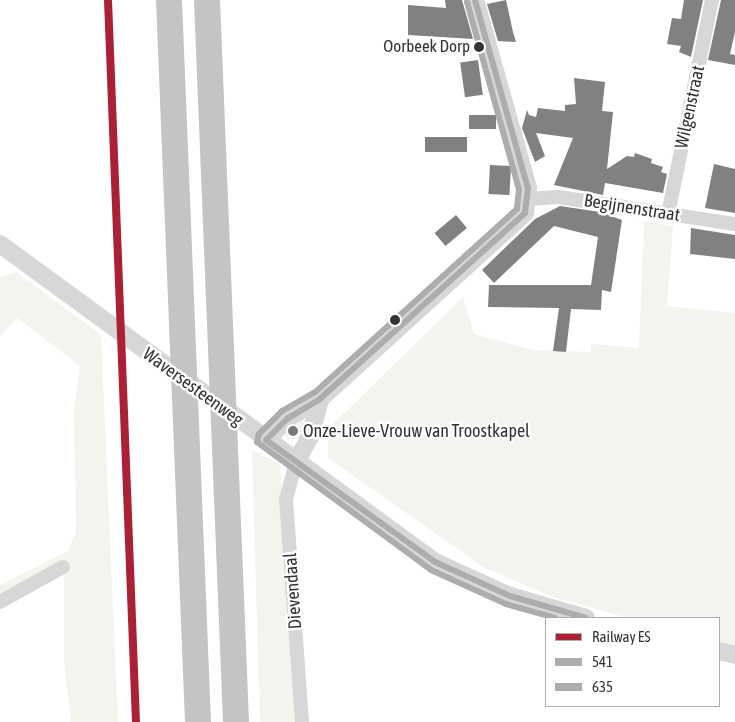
<!DOCTYPE html>
<html>
<head>
<meta charset="utf-8">
<style>
	body { margin:0 }
	#map { position:relative; width:735px; height:722px; overflow:hidden; background:#fff; font-family:"Asap Condensed",sans-serif }
	div>[style] { position:absolute }
	.green>* { inset:0; background:#f1f5ed }
	.building>* { inset:0; background:#818181; transform-origin:0 0 }
	.minor>* { height:14px; margin:-7px; padding:0 7px; transform-origin:7px; border-radius:7px; background:#d7d7d7 }
	.tertiary>* { height:18px; margin:-9px; padding:0 9px; transform-origin:9px; border-radius:9px; background:#d7d7d7 }
	.motorway>* { height:26px; margin:-13px; padding:0 13px; transform-origin:13px; border-radius:13px; background:#c4c4c4 }
	.bus-1>* { height:6px; margin:-3px; padding:0 3px; transform-origin:3px; border-radius:3px; background:#adadad }
	.bus-2>* { height:6px; margin:-3px; padding:0 3px; transform-origin:3px; border-radius:3px; background:#adadad }
	.rail-1>* { height:8px; margin:-4px; padding:0 4px; transform-origin:4px; border-radius:4px; background:#aa2135 }
	.dots>* { width:14px; height:14px; translate:-50% -50%; box-sizing:border-box; border:2px solid #fff; border-radius:50% }
	span { translate:-50% -50%; white-space:nowrap; text-align:center; line-height:1.15; -webkit-text-stroke:5px #fff; paint-order:stroke }
	.bus-label { font-size:17px; color:#333 }
	.right { translate:-100% -50%; text-align:right }
	.street-label { font-size:18px; color:#333 }
	.poi-label { font-size:18px; color:#333 }
	.left { translate:0 -50%; text-align:left }
	.legend { position:absolute; left:545px; top:617px; width:175px; height:90px; box-sizing:border-box; background:#fff; border:1px solid #adadad; margin:0; padding:6px 9px; list-style:none; font-size:15px; color:#333 }
	.legend li { display:flex; align-items:center; gap:10px; height:25px }
	.legend b { width:25px; border:1px solid #adadad }
</style>
</head>
<body>
<div id="map">
	<div class="green">
		<div style="clip-path:polygon(644px 221px,673px 226px,667px 306px,735px 313px,735px 648px,719px 643px,719px 618px,628px 618px,553px 597px,485px 568px,328px 458px,328px 429px,463px 297px,474px 334px,534px 350px,591px 352px,591px 344px,639px 348px)"></div>
		<div style="clip-path:polygon(16px 272px,101px 335px,118px 722px,71px 722px,64px 663px,64px 564px,0 597px,0 585px,68px 551px,76px 532px,74px 409px,80px 366px,17px 318px,0 336px,0 277px)"></div>
		<div style="clip-path:polygon(304px 417px,306px 426px,300px 438px,287px 440px,284px 428px)"></div>
		<div style="clip-path:polygon(252px 450px,280px 464px,297px 722px,260px 722px)"></div>
	</div>
	<div class="building">
		<div style="clip-path:polygon(445px 0,462px 0,473px 39px,408px 35px,408px 5px,446px 8px)"></div>
		<div style="clip-path:polygon(506px 0,513px 32px,516px 42px,498px 41px,487px 4px)"></div>
		<div style="clip-path:polygon(684px 0,703px 0,691px 57px,679px 52px,681px 46px,667px 44px,672px 18px,681px 19px)"></div>
		<div style="clip-path:polygon(721px 0,735px 0,735px 32px,730px 54px,735px 55px,735px 65px,708px 60px)"></div>
		<div style="left:478px;top:60px;width:35px;height:18px;rotate:82deg"></div>
		<div style="clip-path:polygon(574px 78px,605px 82px,602px 111px,613px 112px,607px 169px,627px 156px,634px 157px,635px 153px,652px 159px,651px 163px,663px 167px,661px 172px,667px 174px,663px 193px,605px 183px,603px 195px,554px 185px,573px 138px,536px 133px,545px 156px,535px 162px,522px 128px,527px 110px,529px 115px,536px 117px,538px 108px,565px 111px,565px 105px,576px 104px)"></div>
		<div style="left:469px;top:115px;width:27px;height:14px"></div>
		<div style="left:467px;top:137px;width:15px;height:42px;rotate:90deg"></div>
		<div style="clip-path:polygon(714px 164px,735px 169px,735px 213px,705px 208px)"></div>
		<div style="left:490px;top:165px;width:21px;height:29px;rotate:3deg"></div>
		<div style="clip-path:polygon(560px 206px,600px 212px,622px 220px,611px 292px,602px 290px,601px 310px,571px 309px,566px 352px,553px 351px,559px 308px,488px 307px,489px 285px,591px 285px,598px 237px,554px 226px,494px 283px,482px 270px,535px 219px)"></div>
		<div style="left:456px;top:215px;width:17px;height:28px;rotate:50deg"></div>
		<div style="clip-path:polygon(691px 228px,735px 235px,735px 259px,690px 254px)"></div>
	</div>
	<div class="minor">
		<div style="left:528px;top:199px;width:30px;rotate:-4deg"></div>
		<div style="left:558px;top:197px;width:179px;rotate:8.7deg"></div>
		<div style="left:668px;top:214px;width:218px;rotate:-78.4deg"></div>
		<div style="left:296px;top:462px;width:38px;rotate:105deg"></div>
		<div style="left:286px;top:499px;width:224px;rotate:85.9deg"></div>
		<div style="left:0;top:602px;width:72px;rotate:-29.1deg"></div>
	</div>
	<div class="tertiary">
		<div style="left:0;top:244px;width:539px;rotate:36.17deg"></div>
		<div style="left:435px;top:562px;width:82px;rotate:24.4deg"></div>
		<div style="left:510px;top:596px;width:79px;rotate:16.1deg"></div>
		<div style="left:266px;top:440px;width:31px;rotate:-45deg"></div>
		<div style="left:288px;top:418px;width:37px;rotate:-31deg"></div>
		<div style="left:320px;top:399px;width:277px;rotate:-42.2deg"></div>
		<div style="left:525px;top:213px;width:25px;rotate:-83deg"></div>
		<div style="left:528px;top:188px;width:195px;rotate:-105.7deg"></div>
		<div style="left:296px;top:462px;width:29px;rotate:-61deg"></div>
		<div style="left:310px;top:437px;width:39px;rotate:-75deg"></div>
		<div style="left:719px;top:651px;width:16px;rotate:14deg"></div>
	</div>
	<div class="motorway">
		<div style="left:169px;top:0;width:723px;rotate:87.7deg"></div>
		<div style="left:207px;top:0;width:723px;rotate:87.7deg"></div>
	</div>
	<div class="bus-1">
		<div style="left:475px;top:0;width:195px;rotate:74.3deg"></div>
		<div style="left:528px;top:188px;width:25px;rotate:97deg"></div>
		<div style="left:525px;top:213px;width:277px;rotate:137.8deg"></div>
		<div style="left:320px;top:399px;width:37px;rotate:149deg"></div>
		<div style="left:288px;top:418px;width:31px;rotate:135deg"></div>
		<div style="left:266px;top:440px;width:208px;rotate:35.8deg"></div>
		<div style="left:435px;top:562px;width:82px;rotate:24.4deg"></div>
		<div style="left:510px;top:596px;width:79px;rotate:16.1deg"></div>
	</div>
	<div class="bus-2">
		<div style="left:467px;top:2px;width:194px;rotate:74.5deg"></div>
		<div style="left:519px;top:189px;width:20px;rotate:96deg"></div>
		<div style="left:517px;top:209px;width:273px;rotate:137.8deg"></div>
		<div style="left:315px;top:392px;width:38px;rotate:150deg"></div>
		<div style="left:282px;top:411px;width:33px;rotate:135deg"></div>
		<div style="left:259px;top:434px;width:8px;rotate:104deg"></div>
		<div style="left:257px;top:442px;width:216px;rotate:36.3deg"></div>
		<div style="left:431px;top:570px;width:82px;rotate:24.4deg"></div>
		<div style="left:506px;top:604px;width:51px;rotate:15.9deg"></div>
	</div>
	<div class="rail-1">
		<div style="left:108px;top:0;width:723px;rotate:87.78deg"></div>
	</div>
	<div class="dots">
		<div style="left:479px;top:47px;background:#333"></div>
		<div style="left:395px;top:320px;background:#333"></div>
		<div style="left:293px;top:431px;background:#7a7a7a"></div>
	</div>
	<div class="bus-label">
		<span class="right" style="left:470px;top:47px">Oorbeek Dorp</span>
	</div>
	<div class="street-label">
		<span style="left:690px;top:107px;rotate:-78deg">Wilgenstraat</span>
		<span style="left:632px;top:208px;rotate:9deg">Begijnenstraat</span>
		<span style="left:193px;top:387px;rotate:36deg">Waversesteenweg</span>
		<span style="left:293px;top:591px;rotate:-94deg">Dievendaal</span>
	</div>
	<div class="poi-label">
		<span class="left" style="left:303px;top:431px">Onze-Lieve-Vrouw van Troostkapel</span>
	</div>
	<ul class="legend">
	<li><b style="height:6px;background:#aa2135"></b>Railway ES</li>
	<li><b style="height:6px;background:#adadad"></b>541</li>
	<li><b style="height:6px;background:#adadad"></b>635</li>
	</ul>
</div>
</body>
</html>
